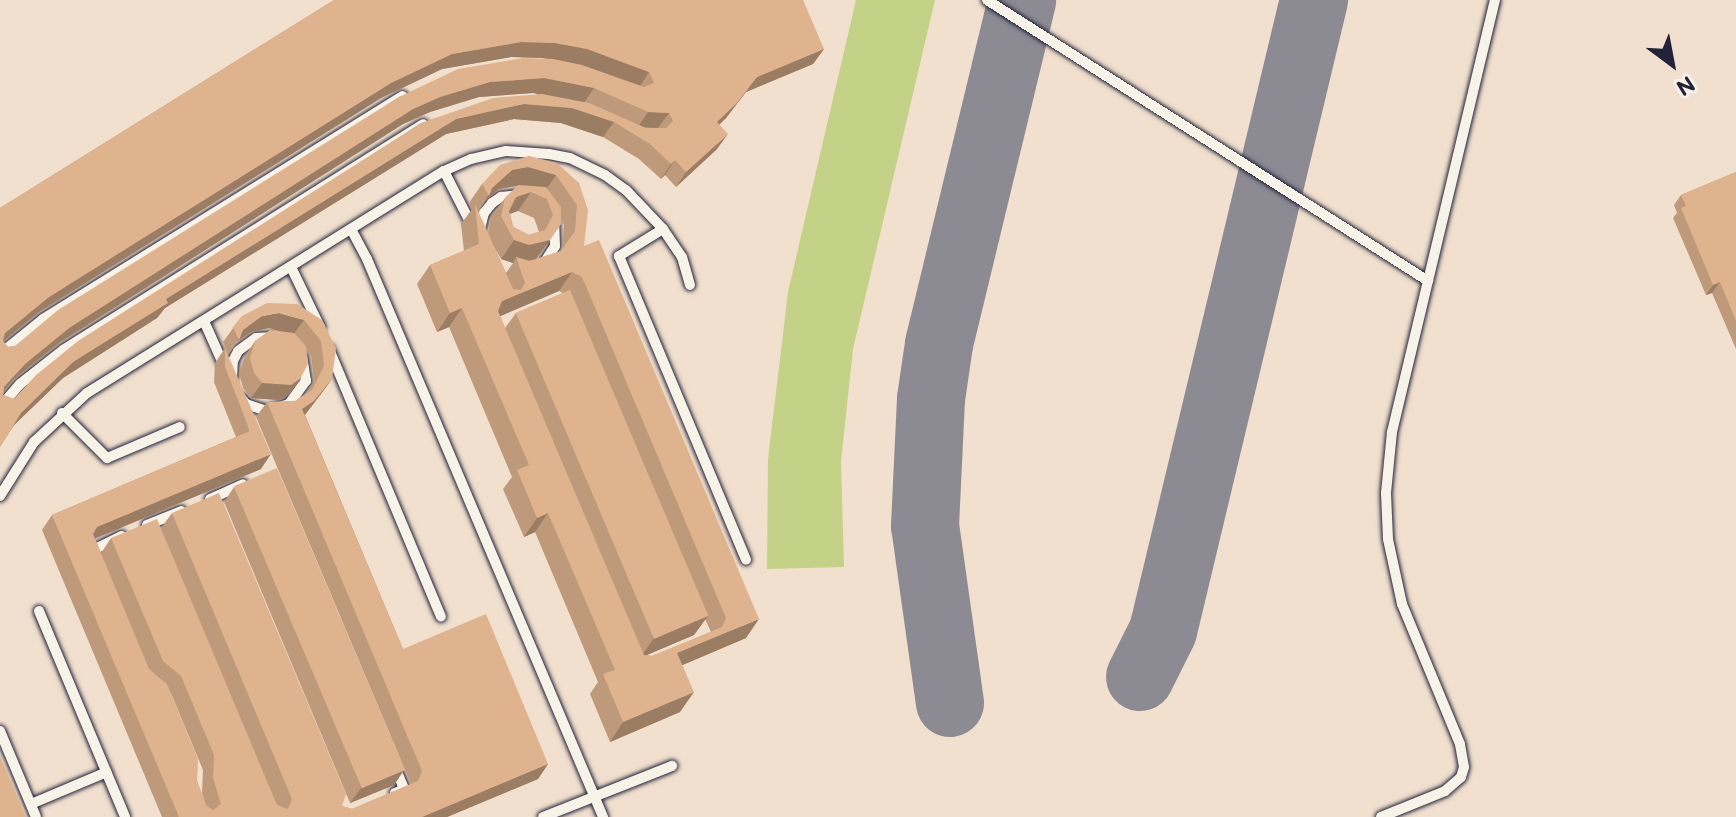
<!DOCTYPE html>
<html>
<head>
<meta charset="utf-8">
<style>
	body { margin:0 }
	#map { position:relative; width:1736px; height:817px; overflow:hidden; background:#f7f3e8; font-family:"Balsamiq Sans",sans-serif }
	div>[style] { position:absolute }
	.built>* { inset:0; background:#f0e0cd; transform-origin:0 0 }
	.green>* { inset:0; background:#c3d287 }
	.taxiway>* { height:68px; margin:-34px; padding:0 34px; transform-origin:34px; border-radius:34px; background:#8c8a92 }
	.roads { filter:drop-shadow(0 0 2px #22223b) drop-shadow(0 0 2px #22223b) }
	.service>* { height:10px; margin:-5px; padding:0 5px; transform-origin:5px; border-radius:5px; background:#f7f3e8 }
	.bridges { filter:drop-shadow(0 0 2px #22223b) drop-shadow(0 0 2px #22223b) }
	.service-bridge>* { height:10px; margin:-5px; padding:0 5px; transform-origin:5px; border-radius:5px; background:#f7f3e8 }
	.wall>* { inset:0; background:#bf9a7a }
	.shaded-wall>* { inset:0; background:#9b7d63 }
	.building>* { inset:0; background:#deb38e; transform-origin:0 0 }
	span { translate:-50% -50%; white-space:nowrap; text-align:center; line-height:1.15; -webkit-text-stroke:6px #f7f3e8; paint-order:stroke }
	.north { position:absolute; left:1632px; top:24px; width:80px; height:80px; -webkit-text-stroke:6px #f7f3e8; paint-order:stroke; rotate:148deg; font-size:22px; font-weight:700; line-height:32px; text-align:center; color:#22223b }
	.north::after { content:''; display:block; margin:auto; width:28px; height:36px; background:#22223b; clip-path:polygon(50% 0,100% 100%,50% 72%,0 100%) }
</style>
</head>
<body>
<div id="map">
	<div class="built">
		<div style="left:0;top:0;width:1736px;height:817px"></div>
	</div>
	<div class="green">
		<div style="clip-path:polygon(856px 0,935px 0,853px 349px,841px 461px,844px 567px,767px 569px,768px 459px,788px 292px)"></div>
	</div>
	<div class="taxiway">
		<div style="left:1140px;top:677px;width:51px;rotate:-63.4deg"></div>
		<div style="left:1163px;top:631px;width:649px;rotate:-76.54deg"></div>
		<div style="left:950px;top:703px;width:179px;rotate:-98deg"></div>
		<div style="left:925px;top:526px;width:127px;rotate:-87.3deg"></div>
		<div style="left:931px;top:399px;width:56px;rotate:-81.7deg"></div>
		<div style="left:939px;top:344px;width:354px;rotate:-76.4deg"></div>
	</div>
	<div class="roads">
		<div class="service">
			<div style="left:987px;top:0;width:523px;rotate:32.5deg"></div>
			<div style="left:444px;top:171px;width:64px;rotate:63deg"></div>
			<div style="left:351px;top:229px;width:34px;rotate:62deg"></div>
			<div style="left:367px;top:259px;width:606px;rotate:67.07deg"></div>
			<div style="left:663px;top:229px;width:52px;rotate:148.5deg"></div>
			<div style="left:619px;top:256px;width:329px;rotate:67.3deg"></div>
			<div style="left:291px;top:267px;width:67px;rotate:64.2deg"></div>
			<div style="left:204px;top:321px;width:49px;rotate:66deg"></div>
			<div style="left:329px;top:349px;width:290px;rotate:67.3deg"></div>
			<div style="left:0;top:354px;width:55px;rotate:-39.1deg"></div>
			<div style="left:43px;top:319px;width:423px;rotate:-31.8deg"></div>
			<div style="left:0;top:407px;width:30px;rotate:-49deg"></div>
			<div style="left:20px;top:384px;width:55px;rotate:-38.3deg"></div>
			<div style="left:63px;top:350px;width:425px;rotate:-32.1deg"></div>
			<div style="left:62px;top:413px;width:64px;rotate:45deg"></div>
			<div style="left:107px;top:458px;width:79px;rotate:-23deg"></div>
			<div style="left:0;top:496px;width:64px;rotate:-57.8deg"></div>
			<div style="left:34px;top:442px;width:72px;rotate:-42.8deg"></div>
			<div style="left:87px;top:393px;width:420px;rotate:-31.9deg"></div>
			<div style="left:444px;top:171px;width:30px;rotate:-24deg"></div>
			<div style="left:471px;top:159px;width:36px;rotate:-13deg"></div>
			<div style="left:506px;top:151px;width:43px;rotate:4deg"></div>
			<div style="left:549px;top:154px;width:21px;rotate:11deg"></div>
			<div style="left:570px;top:158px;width:39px;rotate:26deg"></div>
			<div style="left:605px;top:175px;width:26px;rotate:36deg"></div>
			<div style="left:626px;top:190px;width:54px;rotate:46.5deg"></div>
			<div style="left:663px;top:229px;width:34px;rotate:56deg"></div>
			<div style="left:682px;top:257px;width:29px;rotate:74deg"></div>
			<div style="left:210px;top:499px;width:36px;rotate:-24deg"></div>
			<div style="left:147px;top:525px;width:37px;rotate:-22deg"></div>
			<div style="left:91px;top:551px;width:34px;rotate:-26deg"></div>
			<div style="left:39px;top:611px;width:223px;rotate:67.3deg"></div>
			<div style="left:0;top:731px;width:93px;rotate:67.3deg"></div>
			<div style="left:394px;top:765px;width:26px;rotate:67deg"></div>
			<div style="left:404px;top:789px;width:10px;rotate:156deg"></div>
			<div style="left:31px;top:804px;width:82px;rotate:-22.8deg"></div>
			<div style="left:543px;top:817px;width:139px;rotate:-21.6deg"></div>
			<div style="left:1381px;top:817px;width:69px;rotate:-22.1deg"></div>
			<div style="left:1445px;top:791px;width:21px;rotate:-41deg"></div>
			<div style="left:1461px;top:777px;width:10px;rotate:-73deg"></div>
			<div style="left:1464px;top:767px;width:23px;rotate:-100deg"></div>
			<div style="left:1460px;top:744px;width:152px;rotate:-112.5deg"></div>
			<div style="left:1402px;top:604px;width:66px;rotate:-102.2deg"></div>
			<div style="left:1388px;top:539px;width:46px;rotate:-92.5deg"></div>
			<div style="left:1386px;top:493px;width:61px;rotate:-84.4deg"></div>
			<div style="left:1392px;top:432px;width:444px;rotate:-76.6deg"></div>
		</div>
	</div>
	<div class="bridges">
		<div class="service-bridge">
			<div style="left:479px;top:233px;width:21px;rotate:-76deg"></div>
			<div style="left:484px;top:213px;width:13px;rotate:-51deg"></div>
			<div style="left:492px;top:203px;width:11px;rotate:-34deg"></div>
			<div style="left:501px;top:197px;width:19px;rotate:-6deg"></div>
			<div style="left:544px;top:263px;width:20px;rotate:-57deg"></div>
			<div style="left:555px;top:246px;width:27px;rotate:-92deg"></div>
			<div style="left:232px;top:378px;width:17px;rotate:-87deg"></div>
			<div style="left:233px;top:361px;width:11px;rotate:-63deg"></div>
			<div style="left:238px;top:351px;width:22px;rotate:-36deg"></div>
			<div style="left:256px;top:338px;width:17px;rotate:-3deg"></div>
			<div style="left:241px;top:398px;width:8px;rotate:50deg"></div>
			<div style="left:246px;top:404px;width:21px;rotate:19deg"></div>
			<div style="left:266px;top:411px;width:24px;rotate:-17deg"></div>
			<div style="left:289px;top:404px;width:29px;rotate:-54deg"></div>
			<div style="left:306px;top:381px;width:25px;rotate:-99deg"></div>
		</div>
	</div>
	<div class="wall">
		<div style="clip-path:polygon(evenodd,334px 0,824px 49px,813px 64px,746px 92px,726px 118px,719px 125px,717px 149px,676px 187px,665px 175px,661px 179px,639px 159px,603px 137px,561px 123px,514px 119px,446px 134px,165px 308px,157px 318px,63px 378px,14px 425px,0 447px,0 208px,334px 0,511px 57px,545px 58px,399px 97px,15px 346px,8px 347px,3px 341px,39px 312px,381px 98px,442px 69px,511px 57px,334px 0,533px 93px,539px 94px,421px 123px,14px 399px,3px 395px,4px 390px,14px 379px,59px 343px,403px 124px,430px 112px,479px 97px,533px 93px)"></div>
		<div style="clip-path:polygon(evenodd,529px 156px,579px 183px,584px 246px,746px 638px,682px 665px,680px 712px,610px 742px,590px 694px,598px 682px,535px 532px,524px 537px,503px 489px,512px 477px,449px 327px,437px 332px,417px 284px,430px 265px,464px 251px,461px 224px,472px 209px,469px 203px,482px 184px,529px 156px,515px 186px,517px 187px,505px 198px,491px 217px,488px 233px,478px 212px,485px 201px,499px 189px,515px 186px,529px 156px,518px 211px,534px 218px,539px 232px,529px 235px,513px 227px,510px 214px,518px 211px,529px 156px,561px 220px,564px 224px,562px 250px,561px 251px,536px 259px,561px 224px,561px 220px,529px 156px,494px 247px,501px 259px,513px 263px,506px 273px,494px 247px,529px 156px,559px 291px,563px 293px,516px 313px,505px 328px,500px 316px,559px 291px,529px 156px,705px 619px,711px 632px,652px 656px,646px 655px,694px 635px,705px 619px)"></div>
		<div style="clip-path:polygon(1736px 172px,1736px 349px,1712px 293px,1706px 295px,1673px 218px,1677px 213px,1674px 205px,1681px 195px)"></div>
		<div style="clip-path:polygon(evenodd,242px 316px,322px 320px,332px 379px,305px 415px,403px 649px,548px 764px,538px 779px,447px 817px,162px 817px,42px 530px,52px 515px,236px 437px,214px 382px,215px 363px,225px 348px,261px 469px,95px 538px,101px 553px,111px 538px,161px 528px,172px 513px,342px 806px,352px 809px,411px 784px,256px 417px,267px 402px,295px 401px,308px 392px,314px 381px,311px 356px,307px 351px,300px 379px,289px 394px,280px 400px,251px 398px,243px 388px,239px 373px,245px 356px,255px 341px,281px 332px,269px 328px,251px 332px,238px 341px,228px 355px,223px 342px,242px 316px,170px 691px,203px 770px,202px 793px,206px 805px,197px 781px,170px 691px)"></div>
		<div style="clip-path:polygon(234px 487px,404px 770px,394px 785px,350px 803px,224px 502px)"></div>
	</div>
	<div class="shaded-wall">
		<div style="clip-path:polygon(521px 42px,555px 43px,587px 49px,649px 72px,639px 88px,545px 58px,511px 57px,442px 69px,381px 98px,39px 312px,0 344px,5px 333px,49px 297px,391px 83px,452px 54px)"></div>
		<div style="clip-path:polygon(824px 49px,813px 64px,746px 92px,726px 118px,706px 137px,717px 122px,757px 77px)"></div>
		<div style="clip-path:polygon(544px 78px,594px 88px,584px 103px,533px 93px,479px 97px,430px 112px,403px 124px,59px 343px,14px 379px,0 395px,4px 387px,25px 364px,69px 328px,413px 109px,440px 97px,490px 82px)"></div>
		<div style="clip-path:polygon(524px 104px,572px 108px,614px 122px,603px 137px,561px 123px,514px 119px,446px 134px,165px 308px,157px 318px,63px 378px,11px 428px,21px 413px,73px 362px,166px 299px,456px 119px)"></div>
		<div style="clip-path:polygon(648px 112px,669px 113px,658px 128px,638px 127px)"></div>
		<div style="clip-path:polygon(728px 134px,717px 149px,676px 187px,686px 172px)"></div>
		<div style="clip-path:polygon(675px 160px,665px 175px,661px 179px,671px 164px)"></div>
		<div style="clip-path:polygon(528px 167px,556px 175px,543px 194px,515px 186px,499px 189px,485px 201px,492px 188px,512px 170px)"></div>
		<div style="clip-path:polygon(531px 192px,518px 211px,503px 216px,516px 197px)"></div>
		<div style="clip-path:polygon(514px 240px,550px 240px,536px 259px,518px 263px,516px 257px,513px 263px,501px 259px)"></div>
		<div style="clip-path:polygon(572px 272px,559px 291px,489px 321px,502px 301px)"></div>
		<div style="clip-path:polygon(1720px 282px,1712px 293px,1706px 295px,1713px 285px)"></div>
		<div style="clip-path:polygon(462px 308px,449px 327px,437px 332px,450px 313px)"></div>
		<div style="clip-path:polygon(279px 313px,304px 320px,293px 335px,269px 328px,251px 332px,238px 341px,243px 330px,262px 316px)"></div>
		<div style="clip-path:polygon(300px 379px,289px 394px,280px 400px,251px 398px,262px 383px)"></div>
		<div style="clip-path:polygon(332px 379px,321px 394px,304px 416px,302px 409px)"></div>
		<div style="clip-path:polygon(271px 454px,261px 469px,87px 542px,97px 527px)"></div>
		<div style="clip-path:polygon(548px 513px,535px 532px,524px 537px,537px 518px)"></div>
		<div style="clip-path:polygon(708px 616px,694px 635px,640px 658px,654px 638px)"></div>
		<div style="clip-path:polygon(759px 619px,746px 638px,664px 673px,677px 653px)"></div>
		<div style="clip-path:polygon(694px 692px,680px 712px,610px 742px,623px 722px)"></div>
		<div style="clip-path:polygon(548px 764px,538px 779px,447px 817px,422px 817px)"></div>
		<div style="clip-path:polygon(404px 770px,394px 785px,350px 803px,361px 788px)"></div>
	</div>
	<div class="building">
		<div style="clip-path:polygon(evenodd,334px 0,803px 0,824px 49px,757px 77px,737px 103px,717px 122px,728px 134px,686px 172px,675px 160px,671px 164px,650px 144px,614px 122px,572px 108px,524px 104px,456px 119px,166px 299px,168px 303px,73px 362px,21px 413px,0 447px,0 208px,334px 0,521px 42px,555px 43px,587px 49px,649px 72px,654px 83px,644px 87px,582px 65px,553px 59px,523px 58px,458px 69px,399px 97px,58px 310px,15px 346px,8px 347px,3px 341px,5px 333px,49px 297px,391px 83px,452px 54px,521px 42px,334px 0,544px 78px,594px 88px,648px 112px,669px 113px,673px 121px,666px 128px,646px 128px,589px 103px,542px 94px,493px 98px,421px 123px,78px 341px,36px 375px,14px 399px,3px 395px,4px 387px,25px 364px,69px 328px,413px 109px,440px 97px,490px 82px,544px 78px)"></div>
		<div style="clip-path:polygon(evenodd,529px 156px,557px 163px,579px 183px,588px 210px,584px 246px,599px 240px,759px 619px,677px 653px,694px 692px,623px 722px,603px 674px,615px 670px,548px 513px,537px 518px,517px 470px,529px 465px,462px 308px,450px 313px,430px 265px,479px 244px,475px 204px,513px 289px,521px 290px,525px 283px,516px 257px,530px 261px,561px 251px,575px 231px,577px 205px,556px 175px,528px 167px,512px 170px,492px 188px,489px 196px,482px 184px,500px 165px,529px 156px,572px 272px,582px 277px,726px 618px,722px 627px,652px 656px,644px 655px,498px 311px,502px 301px,572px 272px)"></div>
		<div style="clip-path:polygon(1736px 172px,1736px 321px,1720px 282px,1713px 285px,1681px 208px,1686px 206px,1681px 195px)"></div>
		<div style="clip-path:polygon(evenodd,518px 185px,546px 187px,561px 207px,561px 224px,550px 240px,529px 245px,514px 240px,501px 216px,505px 198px,518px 185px,531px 192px,547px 199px,553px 215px,545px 230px,529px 235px,513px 227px,509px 211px,516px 197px,531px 192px)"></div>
		<div style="left:570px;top:290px;width:354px;height:59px;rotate:67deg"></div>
		<div style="clip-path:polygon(267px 303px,297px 304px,322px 320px,336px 348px,332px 379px,314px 401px,302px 409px,403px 649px,486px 614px,548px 764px,422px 817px,179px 817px,52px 515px,250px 431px,225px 367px,225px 348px,271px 454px,97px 527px,93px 534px,149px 669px,167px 684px,198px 759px,197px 781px,206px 805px,213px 810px,221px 804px,213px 778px,214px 755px,181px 676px,163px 661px,111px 538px,157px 519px,277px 805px,288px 809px,292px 799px,172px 513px,219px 493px,346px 794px,342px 806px,352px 809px,418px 781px,422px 771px,267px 402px,295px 401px,312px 390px,324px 366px,321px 341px,304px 320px,279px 313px,262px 316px,243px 330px,239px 340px,233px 327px,242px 316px)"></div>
		<div style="clip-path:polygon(270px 330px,294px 333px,306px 346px,308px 364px,300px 379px,291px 385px,262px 383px,254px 373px,250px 358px,255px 341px)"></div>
		<div style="left:277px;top:468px;width:328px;height:47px;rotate:67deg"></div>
		<div style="clip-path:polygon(0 756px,26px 817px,0 817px)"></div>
	</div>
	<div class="north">N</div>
</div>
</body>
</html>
